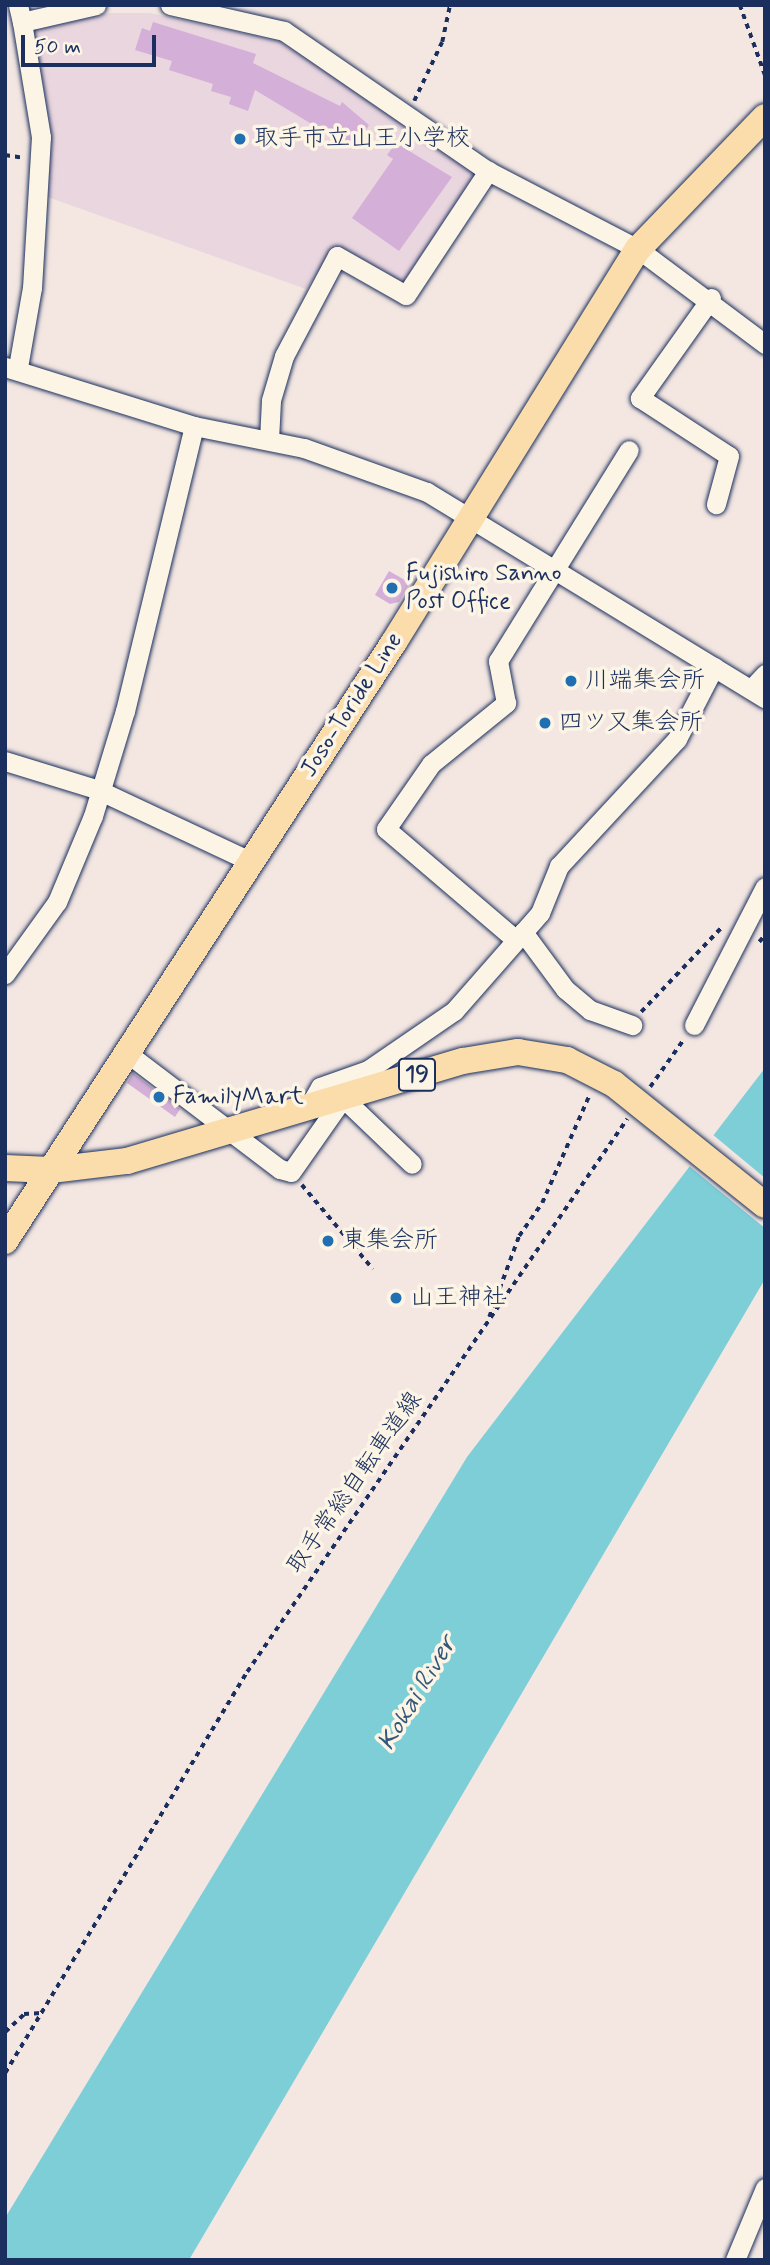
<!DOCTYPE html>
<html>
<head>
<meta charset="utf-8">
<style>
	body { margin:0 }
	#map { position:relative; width:770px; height:2265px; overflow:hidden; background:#f4e7e2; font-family:Mynerve,"Klee One",sans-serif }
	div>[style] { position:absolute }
	.built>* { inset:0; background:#ead6df }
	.water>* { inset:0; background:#7eced8 }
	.pier>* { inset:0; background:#f4e7e2 }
	.building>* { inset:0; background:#d4afd7 }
	.path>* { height:3.5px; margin-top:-1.75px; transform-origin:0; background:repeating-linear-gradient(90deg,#1b2f5e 0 5px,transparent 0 10px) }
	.roads { filter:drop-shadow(0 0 2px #1b2f5e) drop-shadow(0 0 2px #1b2f5e) }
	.minor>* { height:19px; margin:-9.5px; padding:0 9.5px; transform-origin:9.5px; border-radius:9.5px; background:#fcf5e5 }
	.major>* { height:26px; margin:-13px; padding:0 13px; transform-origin:13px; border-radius:13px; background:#faddab }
	.dots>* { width:19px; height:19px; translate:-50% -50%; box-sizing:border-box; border:4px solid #fcf5e5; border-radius:50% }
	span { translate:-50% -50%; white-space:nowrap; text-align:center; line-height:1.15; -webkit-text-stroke:7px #fcf5e5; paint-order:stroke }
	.shield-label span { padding:2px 5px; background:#fcf5e5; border:2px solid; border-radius:5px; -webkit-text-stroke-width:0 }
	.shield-label { font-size:23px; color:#1b2f5e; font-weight:700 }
	.poi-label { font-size:24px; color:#1b2f5e }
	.left { translate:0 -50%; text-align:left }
	.street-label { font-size:24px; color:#1b2f5e }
	.water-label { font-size:26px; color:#34577c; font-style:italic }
	.frame { position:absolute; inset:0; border:7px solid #1b2f5e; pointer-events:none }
	.scale { position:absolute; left:21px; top:35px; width:135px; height:32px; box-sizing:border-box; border:4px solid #1b2f5e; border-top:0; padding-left:9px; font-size:21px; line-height:24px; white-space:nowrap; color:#1b2f5e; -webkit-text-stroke:5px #fcf5e5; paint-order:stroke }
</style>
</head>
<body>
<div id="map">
	<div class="built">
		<div style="clip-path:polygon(110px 13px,150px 13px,278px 41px,483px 167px,403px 284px,335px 248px,306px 289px,42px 195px,33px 29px)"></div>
	</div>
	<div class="water">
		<div style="clip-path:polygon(765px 1068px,765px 1279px,189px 2260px,5px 2260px,5px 2218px,467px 1457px)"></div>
	</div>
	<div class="pier">
		<div style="clip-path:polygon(712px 1134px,765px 1178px,765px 1228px,689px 1166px)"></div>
	</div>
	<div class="building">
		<div style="clip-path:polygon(153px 22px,256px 54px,253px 63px,340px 106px,342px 102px,369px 125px,355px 150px,255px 90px,248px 111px,229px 104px,231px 97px,211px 91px,213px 84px,169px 70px,172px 61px,135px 50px,142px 28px,150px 31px)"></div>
		<div style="clip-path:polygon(396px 143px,452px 177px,399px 251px,352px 218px,393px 159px,387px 155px)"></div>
		<div style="clip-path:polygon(389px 571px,410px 583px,399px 602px,390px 604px,375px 595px)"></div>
		<div style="clip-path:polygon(133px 1073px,180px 1109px,175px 1117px,127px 1083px)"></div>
	</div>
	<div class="path">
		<div style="left:740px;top:5px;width:74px;rotate:70.3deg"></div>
		<div style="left:414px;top:101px;width:65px;rotate:-64.6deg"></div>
		<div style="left:442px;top:42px;width:38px;rotate:-78deg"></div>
		<div style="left:5px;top:155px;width:18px;rotate:9deg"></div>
		<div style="left:759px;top:942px;width:9px;rotate:-49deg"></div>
		<div style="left:641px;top:1012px;width:119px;rotate:-46.4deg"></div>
		<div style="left:650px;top:1087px;width:59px;rotate:-54.7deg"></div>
		<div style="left:302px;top:1185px;width:110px;rotate:49.8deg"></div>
		<div style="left:489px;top:1317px;width:86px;rotate:-69.7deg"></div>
		<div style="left:519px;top:1236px;width:40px;rotate:-55.1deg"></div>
		<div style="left:542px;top:1203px;width:117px;rotate:-66.3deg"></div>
		<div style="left:5px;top:2032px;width:26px;rotate:-43deg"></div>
		<div style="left:24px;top:2014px;width:18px;rotate:-3deg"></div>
		<div style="left:5px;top:2073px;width:468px;rotate:-58.9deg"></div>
		<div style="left:247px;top:1672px;width:671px;rotate:-55.5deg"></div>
	</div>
	<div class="roads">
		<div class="minor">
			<div style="left:18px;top:5px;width:17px;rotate:77deg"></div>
			<div style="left:170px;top:5px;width:117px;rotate:12.8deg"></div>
			<div style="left:284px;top:31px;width:247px;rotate:34.5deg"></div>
			<div style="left:488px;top:171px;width:169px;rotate:27.5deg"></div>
			<div style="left:638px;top:249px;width:159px;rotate:36.8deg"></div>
			<div style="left:711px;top:298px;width:123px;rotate:125.4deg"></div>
			<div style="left:640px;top:398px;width:106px;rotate:33.1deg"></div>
			<div style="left:729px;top:456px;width:50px;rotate:105.2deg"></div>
			<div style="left:5px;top:367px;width:198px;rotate:17.3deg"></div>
			<div style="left:194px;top:426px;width:112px;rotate:11.3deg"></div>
			<div style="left:304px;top:448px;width:131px;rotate:19.7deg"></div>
			<div style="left:427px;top:492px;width:396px;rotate:31.4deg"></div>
			<div style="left:18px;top:367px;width:80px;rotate:-80deg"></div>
			<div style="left:32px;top:288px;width:151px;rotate:-86.6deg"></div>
			<div style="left:41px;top:137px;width:117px;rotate:-99.4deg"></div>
			<div style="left:22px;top:22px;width:76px;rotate:-12.9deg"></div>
			<div style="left:269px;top:440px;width:40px;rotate:-87.1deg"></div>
			<div style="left:271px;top:400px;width:46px;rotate:-73.5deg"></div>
			<div style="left:284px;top:356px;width:113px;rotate:-62.1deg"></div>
			<div style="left:337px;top:256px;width:79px;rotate:29.5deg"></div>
			<div style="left:406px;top:295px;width:149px;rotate:-56.5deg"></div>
			<div style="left:752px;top:688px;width:19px;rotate:-47deg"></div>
			<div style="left:5px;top:761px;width:95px;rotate:17.1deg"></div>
			<div style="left:96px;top:789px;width:170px;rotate:25.1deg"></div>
			<div style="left:523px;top:932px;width:71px;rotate:53.6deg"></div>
			<div style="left:565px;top:989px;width:33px;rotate:40deg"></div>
			<div style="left:590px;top:1010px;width:45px;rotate:19.7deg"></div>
			<div style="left:516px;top:940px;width:171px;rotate:-139.5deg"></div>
			<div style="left:386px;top:829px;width:79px;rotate:-55.3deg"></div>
			<div style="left:431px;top:764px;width:97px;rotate:-39.1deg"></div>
			<div style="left:506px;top:703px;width:43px;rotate:-100.8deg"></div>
			<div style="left:498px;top:661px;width:248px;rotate:-58.2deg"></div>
			<div style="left:5px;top:974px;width:89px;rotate:-54.2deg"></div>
			<div style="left:57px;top:902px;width:93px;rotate:-67.3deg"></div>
			<div style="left:93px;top:816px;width:110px;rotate:-73.1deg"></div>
			<div style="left:125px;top:711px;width:293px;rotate:-76.4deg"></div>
			<div style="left:694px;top:1025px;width:155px;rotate:-62.8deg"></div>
			<div style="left:127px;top:1053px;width:192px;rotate:37.2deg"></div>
			<div style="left:280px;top:1169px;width:11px;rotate:15deg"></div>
			<div style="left:291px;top:1172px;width:90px;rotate:-54.9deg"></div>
			<div style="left:343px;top:1098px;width:95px;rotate:43.7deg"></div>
			<div style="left:308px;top:1108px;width:24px;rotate:-60deg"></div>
			<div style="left:320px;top:1087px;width:51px;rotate:-19.5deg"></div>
			<div style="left:368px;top:1070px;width:104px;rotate:-34.5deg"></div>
			<div style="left:454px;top:1011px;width:130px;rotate:-48.7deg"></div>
			<div style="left:540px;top:913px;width:51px;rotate:-68deg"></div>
			<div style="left:559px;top:866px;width:173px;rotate:-47.1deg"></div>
			<div style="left:677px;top:739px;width:81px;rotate:-62.8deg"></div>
			<div style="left:735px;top:2260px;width:78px;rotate:-67.4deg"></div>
		</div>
		<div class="major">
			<div style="left:5px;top:1168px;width:46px;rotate:2.5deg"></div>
			<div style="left:51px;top:1170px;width:77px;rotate:-6.8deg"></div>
			<div style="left:127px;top:1161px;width:351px;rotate:-16.6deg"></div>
			<div style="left:463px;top:1061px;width:56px;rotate:-9.3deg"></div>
			<div style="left:518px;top:1052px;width:50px;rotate:9.3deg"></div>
			<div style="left:567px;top:1060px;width:53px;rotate:27.1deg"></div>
			<div style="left:614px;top:1084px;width:193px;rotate:38.7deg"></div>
			<div style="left:5px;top:1241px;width:714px;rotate:-57deg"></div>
			<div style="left:394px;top:642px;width:463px;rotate:-58.2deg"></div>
			<div style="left:638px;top:249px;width:183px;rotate:-46.1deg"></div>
		</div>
	</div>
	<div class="dots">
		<div style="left:240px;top:139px;background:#1f6fb2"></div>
		<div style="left:392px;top:588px;background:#1f6fb2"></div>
		<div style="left:571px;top:681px;background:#1f6fb2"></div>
		<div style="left:545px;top:723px;background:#1f6fb2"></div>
		<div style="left:159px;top:1097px;background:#1f6fb2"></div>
		<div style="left:328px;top:1241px;background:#1f6fb2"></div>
		<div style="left:396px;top:1298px;background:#1f6fb2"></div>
	</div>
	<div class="shield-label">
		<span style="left:417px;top:1075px">19</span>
	</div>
	<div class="poi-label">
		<span class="left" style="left:254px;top:139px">取手市立山王小学校</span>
		<span class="left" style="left:406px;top:588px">Fujishiro Sanno<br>Post Office</span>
		<span class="left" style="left:585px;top:681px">川端集会所</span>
		<span class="left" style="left:559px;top:723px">四ツ又集会所</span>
		<span class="left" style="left:173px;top:1097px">FamilyMart</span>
		<span class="left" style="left:342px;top:1241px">東集会所</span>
		<span class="left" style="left:410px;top:1298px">山王神社</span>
	</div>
	<div class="street-label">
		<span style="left:352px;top:705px;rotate:-57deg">Joso-Toride Line</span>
		<span style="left:355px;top:1483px;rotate:-55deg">取手常総自転車道線</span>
	</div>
	<div class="water-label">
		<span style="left:418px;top:1694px;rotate:-59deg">Kokai River</span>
	</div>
	<div class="frame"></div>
	<div class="scale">50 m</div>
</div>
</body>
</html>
